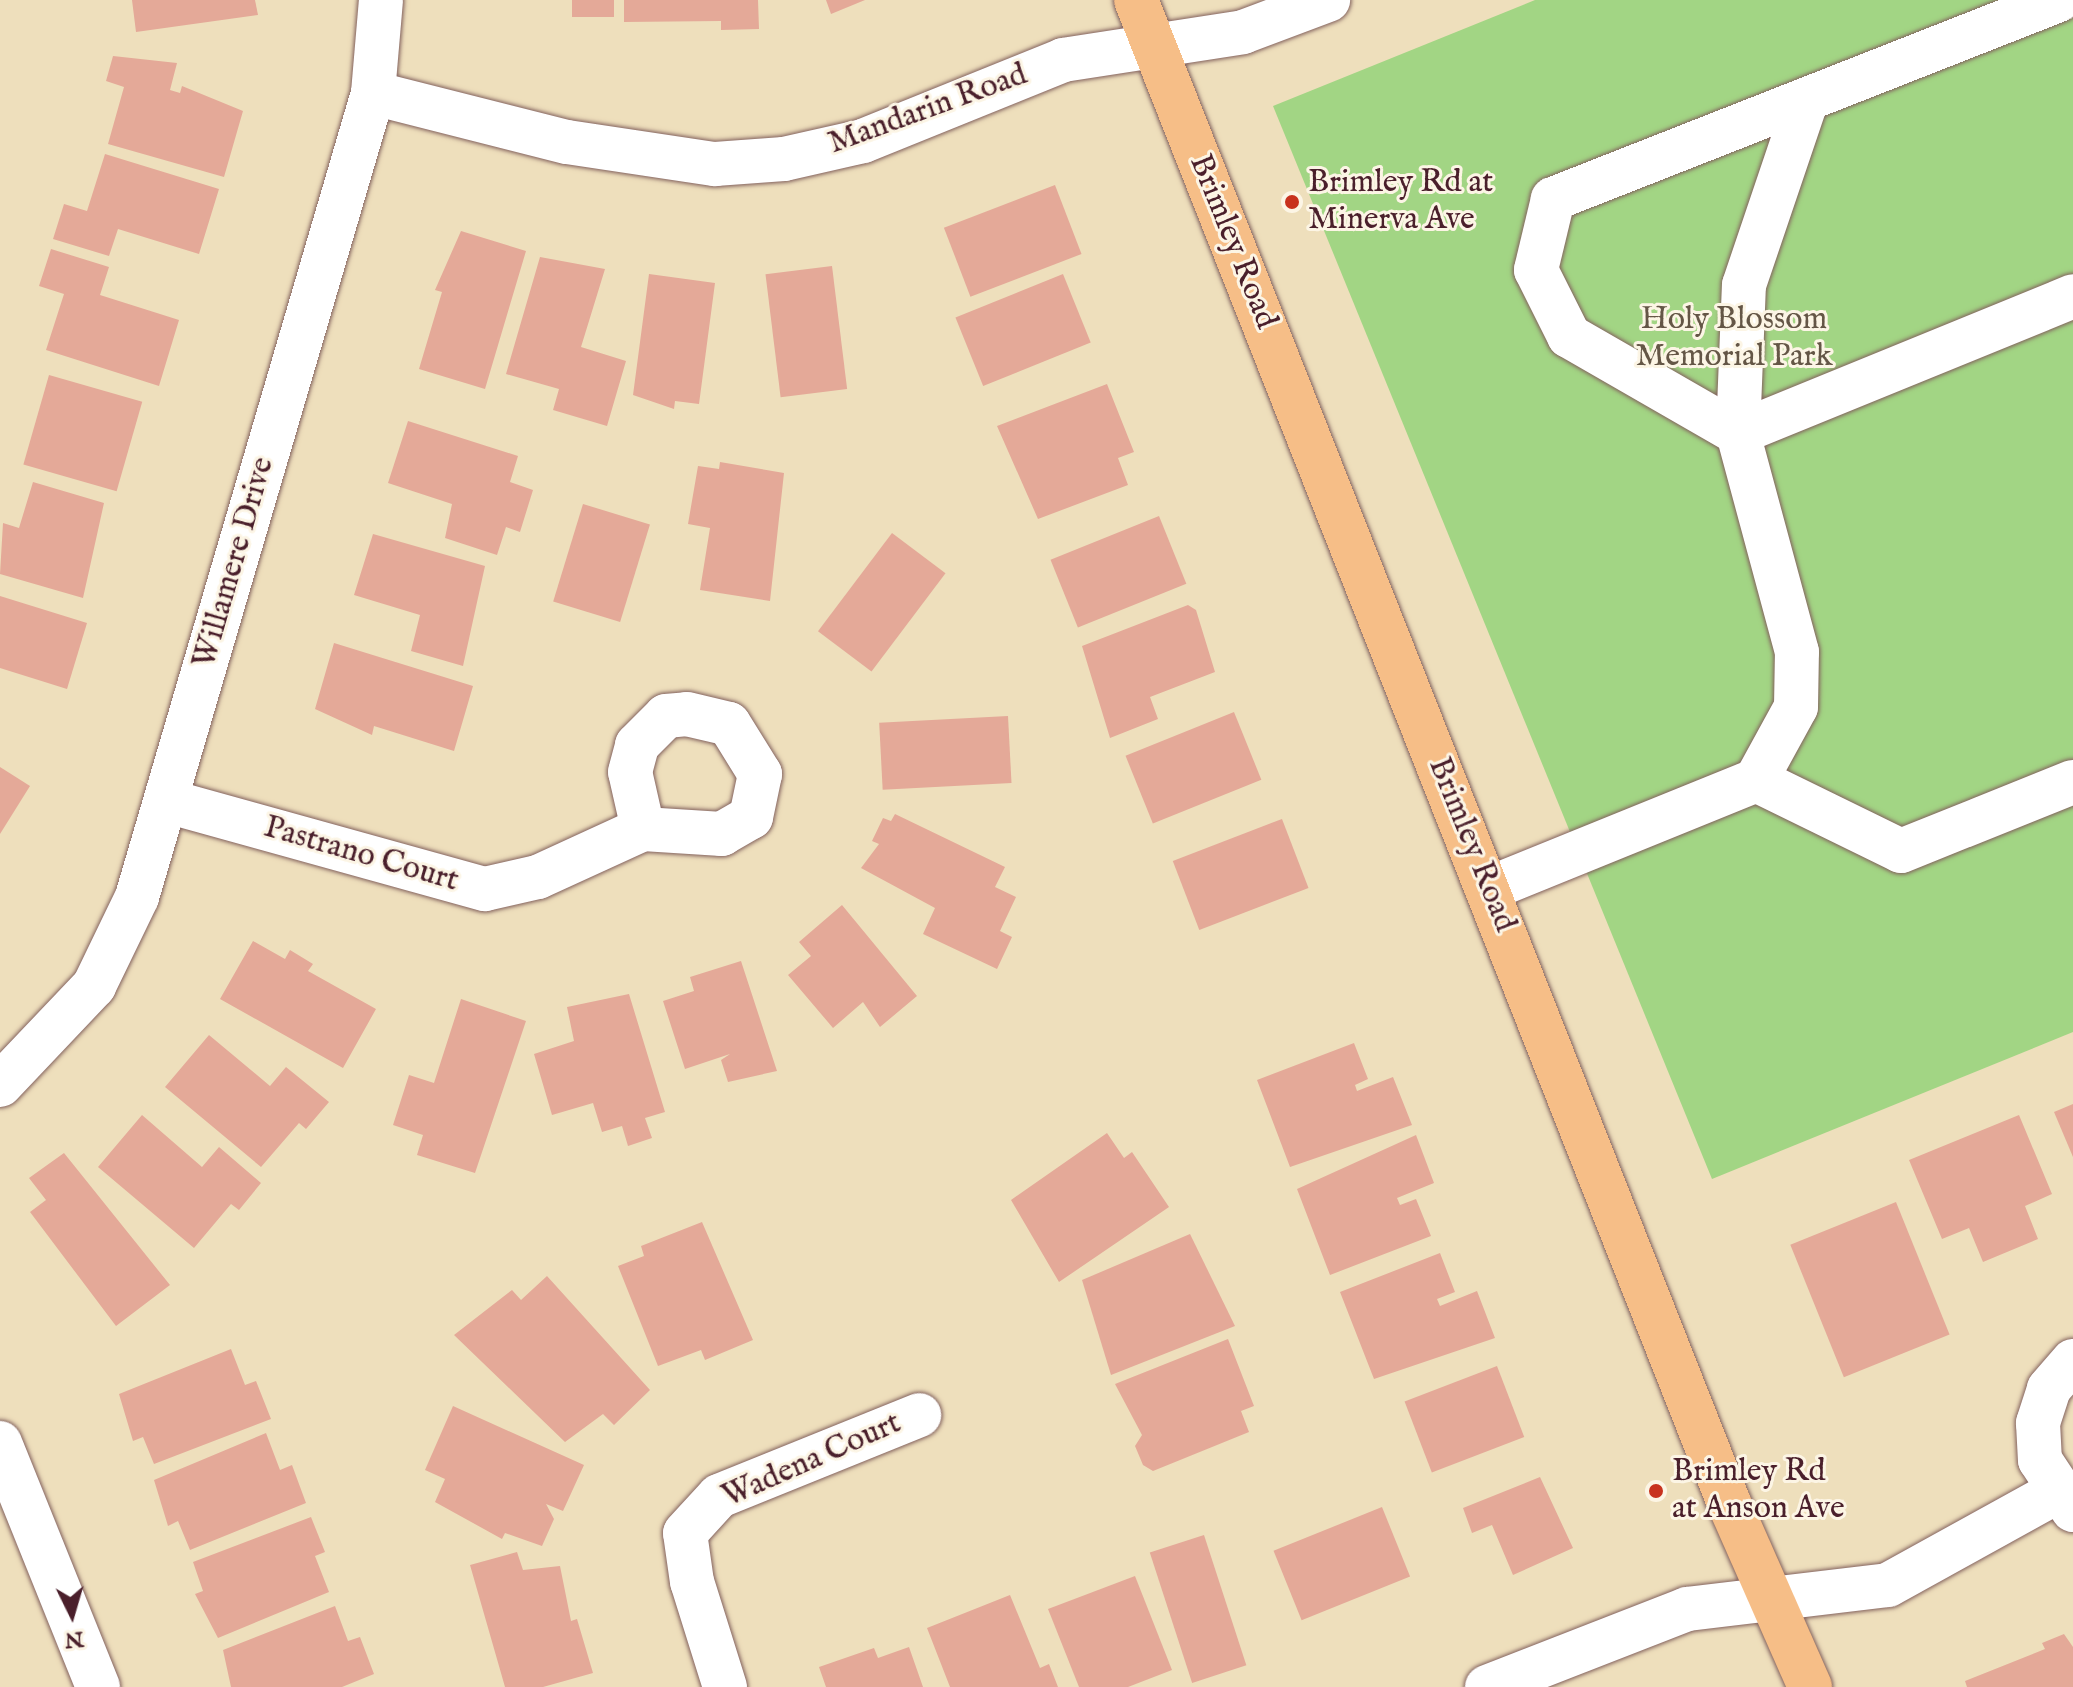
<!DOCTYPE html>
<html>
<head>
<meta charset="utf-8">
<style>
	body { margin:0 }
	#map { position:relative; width:2073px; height:1687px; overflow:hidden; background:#eedfbc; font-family:"IM FELL English",serif }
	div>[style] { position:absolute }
	.green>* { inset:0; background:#a2d584 }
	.building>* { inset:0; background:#e4a998; transform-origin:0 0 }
	.roads { filter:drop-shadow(0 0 2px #83625e) drop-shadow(0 0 2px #83625e) }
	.minor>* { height:44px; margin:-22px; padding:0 22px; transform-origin:22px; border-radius:22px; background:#fff }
	.major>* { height:44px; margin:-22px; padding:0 22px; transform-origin:22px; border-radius:22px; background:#f6be87 }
	.dots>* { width:22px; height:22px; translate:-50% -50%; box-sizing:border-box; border:4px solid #fcf5e5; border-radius:50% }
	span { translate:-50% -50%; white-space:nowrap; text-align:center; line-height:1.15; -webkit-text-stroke:6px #fcf5e5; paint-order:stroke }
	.street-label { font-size:32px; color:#4a1f2b }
	.poi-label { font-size:32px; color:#4a1f2b }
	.left { translate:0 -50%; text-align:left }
	.park-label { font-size:32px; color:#645646 }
	.north { position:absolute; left:32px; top:1575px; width:80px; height:80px; -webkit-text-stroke:6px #fcf5e5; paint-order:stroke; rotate:175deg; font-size:22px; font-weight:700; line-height:32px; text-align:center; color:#4a1f2b }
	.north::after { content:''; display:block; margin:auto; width:28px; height:36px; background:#4a1f2b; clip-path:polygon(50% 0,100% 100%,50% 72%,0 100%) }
</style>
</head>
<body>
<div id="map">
	<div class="green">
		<div style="clip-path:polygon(1535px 0,2073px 0,2073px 1032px,1712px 1179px,1273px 106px)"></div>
	</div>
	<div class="building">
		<div style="clip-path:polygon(132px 0,255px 0,258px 15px,136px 32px)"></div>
		<div style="left:572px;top:0;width:42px;height:17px"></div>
		<div style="clip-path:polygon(624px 0,758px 0,759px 29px,721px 30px,721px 21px,624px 22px)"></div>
		<div style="clip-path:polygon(826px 0,865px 0,831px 14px)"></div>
		<div style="clip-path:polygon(113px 56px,177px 63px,170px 90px,180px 93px,182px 86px,243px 111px,224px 177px,108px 144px,124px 87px,106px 81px)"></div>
		<div style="clip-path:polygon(105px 154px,219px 189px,199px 254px,118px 229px,109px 256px,53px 239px,64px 204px,87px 211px)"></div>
		<div style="left:1055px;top:185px;width:74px;height:119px;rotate:69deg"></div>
		<div style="clip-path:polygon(461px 231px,526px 251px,485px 389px,419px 369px,442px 292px,435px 290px)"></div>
		<div style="clip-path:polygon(51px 249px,109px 267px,100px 295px,179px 320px,159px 386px,46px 350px,64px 294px,39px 286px)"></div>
		<div style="clip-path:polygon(540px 257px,605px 269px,581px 347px,626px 361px,607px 426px,553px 410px,559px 389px,506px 374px)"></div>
		<div style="left:832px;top:266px;width:124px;height:67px;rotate:83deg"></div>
		<div style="clip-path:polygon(649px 274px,715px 283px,699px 404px,675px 401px,674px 409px,633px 395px)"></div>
		<div style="left:1063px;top:274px;width:74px;height:116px;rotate:68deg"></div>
		<div style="left:49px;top:375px;width:97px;height:93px;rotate:16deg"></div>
		<div style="clip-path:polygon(1107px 384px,1134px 452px,1118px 458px,1128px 485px,1038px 519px,997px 426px)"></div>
		<div style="clip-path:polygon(408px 421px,518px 456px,510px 482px,533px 490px,520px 532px,506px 527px,497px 555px,445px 538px,452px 504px,388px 483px)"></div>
		<div style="clip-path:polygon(720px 462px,784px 473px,770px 601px,700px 590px,710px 528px,688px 524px,698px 466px,719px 469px)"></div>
		<div style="clip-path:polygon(33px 482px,104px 503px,83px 598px,0 574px,3px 523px,19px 528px)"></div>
		<div style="left:583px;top:504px;width:70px;height:102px;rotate:17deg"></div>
		<div style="left:1159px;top:516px;width:73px;height:117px;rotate:68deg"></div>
		<div style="left:892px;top:533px;width:67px;height:123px;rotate:37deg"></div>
		<div style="clip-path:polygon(373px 534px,485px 566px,463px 666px,411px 651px,420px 615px,354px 595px)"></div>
		<div style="clip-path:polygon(0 596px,87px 623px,67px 689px,0 668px)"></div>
		<div style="clip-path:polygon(1188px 605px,1196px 610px,1215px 672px,1150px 697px,1158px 719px,1110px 738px,1082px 646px)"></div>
		<div style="clip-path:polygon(334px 643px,473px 686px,454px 751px,374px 726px,372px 735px,315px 709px)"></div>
		<div style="left:1234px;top:712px;width:73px;height:117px;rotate:68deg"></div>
		<div style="left:1008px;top:716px;width:67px;height:129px;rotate:87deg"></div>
		<div style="clip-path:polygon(0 767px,30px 786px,0 834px)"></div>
		<div style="clip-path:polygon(895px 814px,1005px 867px,995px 887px,1016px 897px,1000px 931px,1012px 937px,997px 969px,923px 934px,935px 908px,861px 868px,879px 844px,872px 841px,883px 818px,891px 821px)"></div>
		<div style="left:1282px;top:819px;width:74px;height:117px;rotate:69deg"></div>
		<div style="clip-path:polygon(842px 905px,917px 996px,880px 1027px,863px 1002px,833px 1028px,788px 975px,811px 956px,799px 942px)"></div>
		<div style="clip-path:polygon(253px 941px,285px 959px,290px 950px,313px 964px,308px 971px,376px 1009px,343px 1068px,220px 999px)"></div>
		<div style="clip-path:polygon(741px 961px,777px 1071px,728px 1082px,721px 1060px,730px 1054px,685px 1069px,663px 1001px,694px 991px,690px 977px)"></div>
		<div style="clip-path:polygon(629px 994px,665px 1112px,645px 1118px,652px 1138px,628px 1146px,622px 1126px,602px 1132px,593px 1103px,552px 1115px,534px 1054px,574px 1041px,567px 1007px)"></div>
		<div style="clip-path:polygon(461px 999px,526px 1021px,475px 1173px,417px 1155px,423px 1135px,393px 1125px,409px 1075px,434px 1083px)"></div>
		<div style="clip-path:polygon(209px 1035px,270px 1086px,286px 1067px,329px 1102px,306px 1129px,299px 1123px,261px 1167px,165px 1087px)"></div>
		<div style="clip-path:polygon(1354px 1043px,1368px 1079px,1355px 1085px,1357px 1091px,1393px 1077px,1412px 1125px,1290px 1167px,1257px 1080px)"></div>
		<div style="clip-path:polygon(2073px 1104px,2073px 1157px,2054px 1112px)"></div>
		<div style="clip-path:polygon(142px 1115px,202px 1167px,219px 1147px,261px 1183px,239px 1210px,231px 1204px,194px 1248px,98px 1167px)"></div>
		<div style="clip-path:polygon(2019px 1115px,2052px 1194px,2025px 1206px,2038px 1239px,1983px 1262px,1969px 1228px,1942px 1239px,1909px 1160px)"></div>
		<div style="clip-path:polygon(1107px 1133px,1124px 1158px,1132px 1152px,1169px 1207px,1059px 1282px,1011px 1200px)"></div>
		<div style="clip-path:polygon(1416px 1135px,1434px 1183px,1397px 1198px,1400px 1205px,1416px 1199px,1431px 1236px,1330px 1275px,1297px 1189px)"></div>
		<div style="clip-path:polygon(64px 1153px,170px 1285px,116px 1326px,30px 1212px,46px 1200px,29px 1178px)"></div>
		<div style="left:1896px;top:1202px;width:143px;height:114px;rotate:68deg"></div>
		<div style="clip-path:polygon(702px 1222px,753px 1340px,705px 1360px,701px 1350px,658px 1366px,618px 1266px,644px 1256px,641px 1246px)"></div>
		<div style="clip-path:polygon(1190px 1234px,1235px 1326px,1111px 1375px,1082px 1280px)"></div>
		<div style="clip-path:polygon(1440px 1253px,1455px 1292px,1437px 1299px,1440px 1306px,1477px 1291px,1495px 1338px,1374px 1379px,1340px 1292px)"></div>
		<div style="clip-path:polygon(547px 1276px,650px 1390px,614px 1425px,603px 1414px,565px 1442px,454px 1335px,512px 1290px,521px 1300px)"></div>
		<div style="clip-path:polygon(1228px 1339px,1254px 1406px,1241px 1411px,1249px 1432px,1153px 1471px,1143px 1465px,1135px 1446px,1142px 1435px,1115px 1384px)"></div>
		<div style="clip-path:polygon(231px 1349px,245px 1385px,256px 1381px,271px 1419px,154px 1464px,143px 1437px,133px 1441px,119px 1394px)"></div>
		<div style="left:1497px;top:1366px;width:76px;height:99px;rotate:69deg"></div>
		<div style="clip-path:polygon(453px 1406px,584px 1465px,563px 1511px,546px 1504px,554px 1519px,542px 1546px,505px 1533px,502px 1539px,435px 1502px,445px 1479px,425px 1470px)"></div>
		<div style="clip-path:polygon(266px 1433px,280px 1470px,292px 1465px,306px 1503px,190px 1550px,178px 1521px,168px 1526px,154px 1480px)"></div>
		<div style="clip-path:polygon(1540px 1477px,1573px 1548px,1513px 1575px,1492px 1525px,1472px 1533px,1463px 1508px)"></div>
		<div style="left:1382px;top:1507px;width:75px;height:117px;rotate:68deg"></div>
		<div style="clip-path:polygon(311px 1517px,325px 1552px,315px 1556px,329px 1592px,218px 1638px,195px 1594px,203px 1591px,193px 1562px)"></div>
		<div style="left:1204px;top:1535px;width:137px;height:57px;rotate:72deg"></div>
		<div style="clip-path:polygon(517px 1552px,523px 1570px,560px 1566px,571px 1621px,577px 1619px,593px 1673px,543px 1687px,505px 1687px,470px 1565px)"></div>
		<div style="clip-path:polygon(1135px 1576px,1172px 1670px,1128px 1687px,1079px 1687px,1048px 1609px)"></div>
		<div style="clip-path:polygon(1010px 1595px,1040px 1668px,1049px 1664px,1058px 1687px,950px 1687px,927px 1628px)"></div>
		<div style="clip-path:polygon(335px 1606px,348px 1641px,360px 1637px,374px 1674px,342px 1687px,231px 1687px,223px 1650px)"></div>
		<div style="clip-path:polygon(2064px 1634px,2073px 1647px,2073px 1687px,1967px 1687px,1965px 1681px,2045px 1649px,2042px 1643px)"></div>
		<div style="clip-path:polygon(909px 1647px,923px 1687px,826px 1687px,819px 1667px,874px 1648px,878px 1658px)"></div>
	</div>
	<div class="roads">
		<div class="minor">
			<div style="left:2059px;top:0;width:544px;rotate:158.53deg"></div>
			<div style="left:1553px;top:199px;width:73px;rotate:103.5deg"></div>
			<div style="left:1536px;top:270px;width:74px;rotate:63.4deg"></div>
			<div style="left:1569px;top:336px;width:195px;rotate:29.9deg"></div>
			<div style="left:1738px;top:433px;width:362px;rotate:-22.2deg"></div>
			<div style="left:373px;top:93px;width:200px;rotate:14.2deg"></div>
			<div style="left:567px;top:142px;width:150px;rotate:8.5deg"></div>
			<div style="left:715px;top:164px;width:69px;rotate:-4.1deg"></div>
			<div style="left:784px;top:159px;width:81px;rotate:-12.8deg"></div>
			<div style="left:863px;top:141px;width:216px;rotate:-22deg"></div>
			<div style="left:1063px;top:60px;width:182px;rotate:-8.8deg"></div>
			<div style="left:1243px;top:32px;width:91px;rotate:-20.6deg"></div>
			<div style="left:687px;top:714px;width:43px;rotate:13.4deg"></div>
			<div style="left:729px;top:724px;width:59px;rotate:58.2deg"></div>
			<div style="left:760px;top:774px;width:44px;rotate:101.8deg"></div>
			<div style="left:751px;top:817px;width:34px;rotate:150deg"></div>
			<div style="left:722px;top:834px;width:79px;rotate:-176.4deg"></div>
			<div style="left:643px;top:829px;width:58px;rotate:-102.8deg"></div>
			<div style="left:630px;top:772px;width:28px;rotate:-75deg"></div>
			<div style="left:637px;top:745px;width:41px;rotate:-45deg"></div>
			<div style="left:666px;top:716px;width:21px;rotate:-5deg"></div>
			<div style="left:1756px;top:780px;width:83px;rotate:-61.3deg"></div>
			<div style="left:1796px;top:707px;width:55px;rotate:-89deg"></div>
			<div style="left:1797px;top:652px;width:227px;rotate:-105.1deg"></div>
			<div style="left:1738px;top:433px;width:148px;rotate:-87.7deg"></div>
			<div style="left:1744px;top:285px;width:196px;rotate:-71.3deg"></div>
			<div style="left:167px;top:801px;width:330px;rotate:15.5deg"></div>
			<div style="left:485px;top:889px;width:54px;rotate:-12.8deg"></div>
			<div style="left:538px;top:877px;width:115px;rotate:-24.6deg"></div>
			<div style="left:1488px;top:889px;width:289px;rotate:-22.1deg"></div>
			<div style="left:1756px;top:780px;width:161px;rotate:26.1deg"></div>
			<div style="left:1901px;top:851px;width:185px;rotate:-21.9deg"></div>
			<div style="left:0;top:1085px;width:137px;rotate:-46.5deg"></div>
			<div style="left:94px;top:986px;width:99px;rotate:-64.2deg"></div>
			<div style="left:137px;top:897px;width:838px;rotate:-73.64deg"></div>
			<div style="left:373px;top:93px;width:93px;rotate:-85.1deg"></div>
			<div style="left:2073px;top:1361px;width:37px;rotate:131deg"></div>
			<div style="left:2049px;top:1389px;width:36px;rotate:108deg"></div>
			<div style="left:2038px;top:1423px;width:37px;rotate:87deg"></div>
			<div style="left:2040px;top:1460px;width:60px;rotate:56.6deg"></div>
			<div style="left:0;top:1443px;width:263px;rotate:68.1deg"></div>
			<div style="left:725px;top:1687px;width:110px;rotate:-107.4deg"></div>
			<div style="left:692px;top:1582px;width:49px;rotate:-98.1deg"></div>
			<div style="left:685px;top:1533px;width:50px;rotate:-47.4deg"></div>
			<div style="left:719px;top:1496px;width:216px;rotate:-22deg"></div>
			<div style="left:1487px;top:1687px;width:215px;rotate:-21.3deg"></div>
			<div style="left:1687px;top:1609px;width:202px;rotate:-6.8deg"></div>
			<div style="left:1888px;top:1585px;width:191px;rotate:-28.9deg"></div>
		</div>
		<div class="major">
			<div style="left:1136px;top:0;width:1616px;rotate:68.47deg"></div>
			<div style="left:1729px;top:1503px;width:201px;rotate:66.2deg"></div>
		</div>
	</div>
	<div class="dots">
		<div style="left:1292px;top:202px;background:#c8321e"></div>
		<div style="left:1656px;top:1491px;background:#c8321e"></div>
	</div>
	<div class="street-label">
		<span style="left:928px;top:110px;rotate:-20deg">Mandarin Road</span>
		<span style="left:1232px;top:242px;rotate:68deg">Brimley Road</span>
		<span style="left:235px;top:563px;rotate:-74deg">Willamere Drive</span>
		<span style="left:1471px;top:845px;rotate:68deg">Brimley Road</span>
		<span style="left:361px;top:855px;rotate:16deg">Pastrano Court</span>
		<span style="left:812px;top:1461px;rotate:-24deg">Wadena Court</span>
	</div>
	<div class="poi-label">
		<span class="left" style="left:1308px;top:202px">Brimley Rd at<br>Minerva Ave</span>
		<span class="left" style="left:1672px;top:1491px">Brimley Rd<br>at Anson Ave</span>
	</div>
	<div class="park-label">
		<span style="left:1734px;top:339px">Holy Blossom<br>Memorial Park</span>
	</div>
	<div class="north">N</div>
</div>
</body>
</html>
